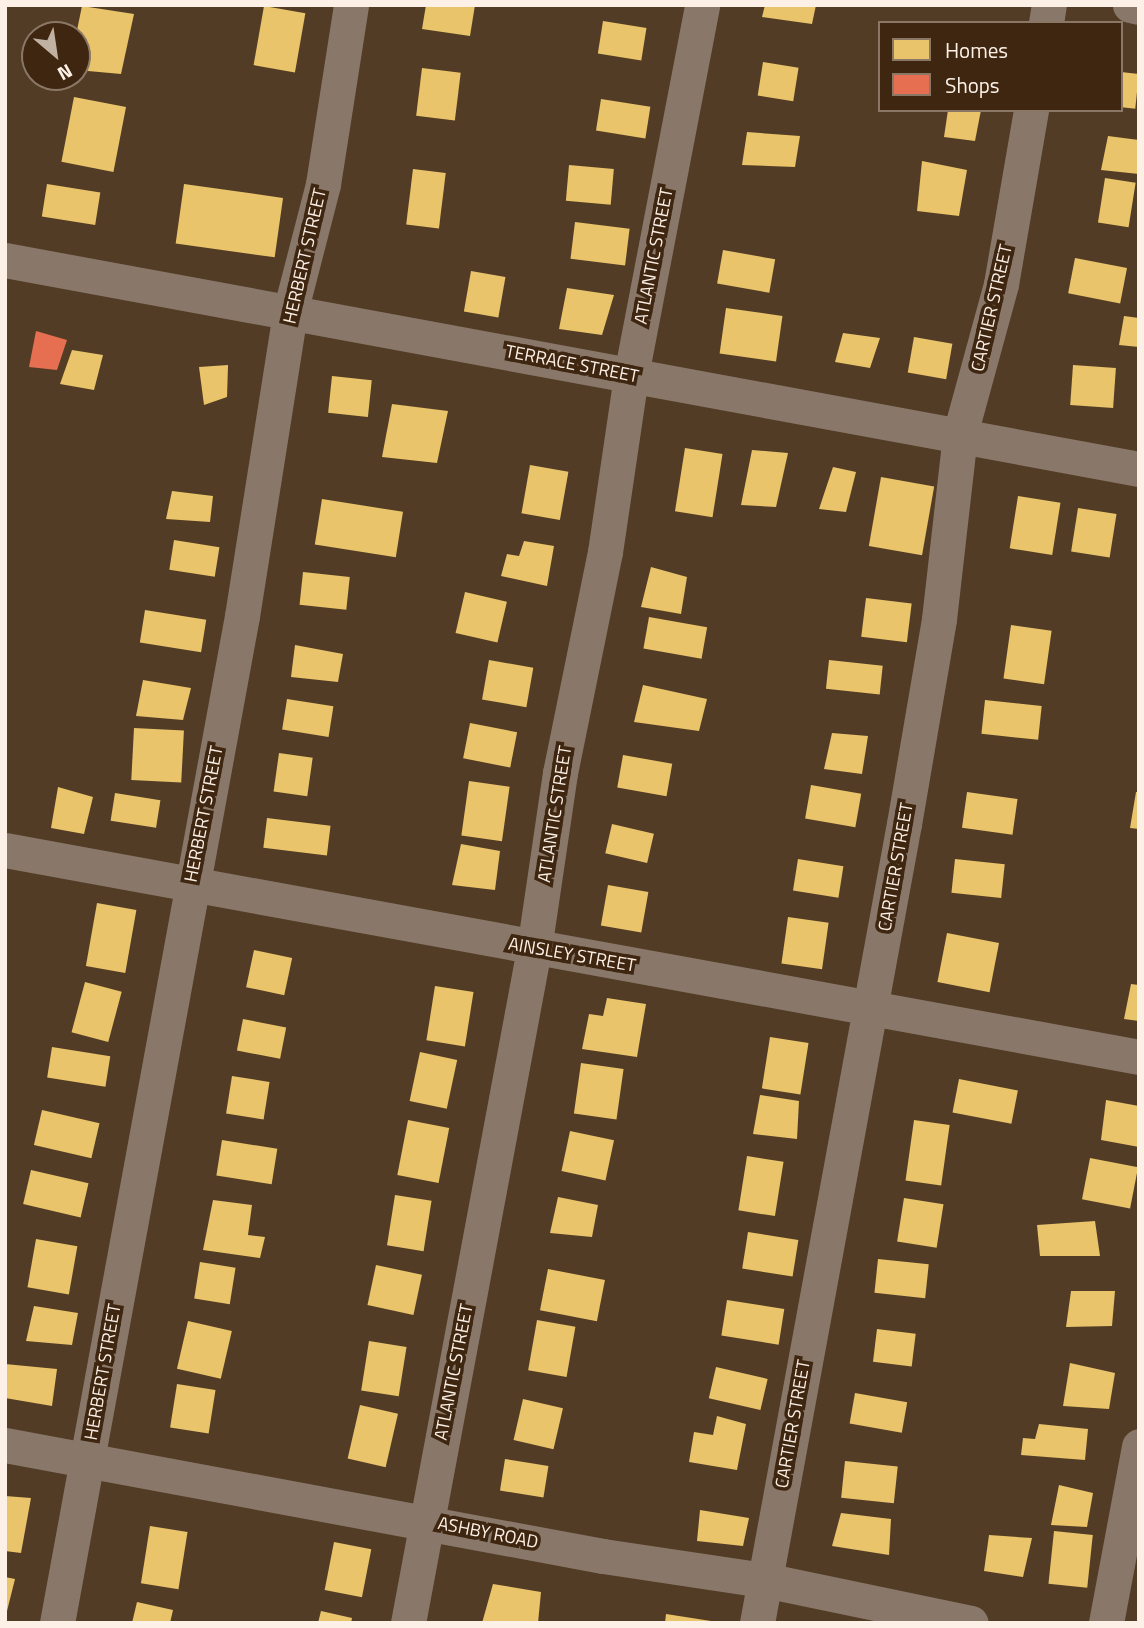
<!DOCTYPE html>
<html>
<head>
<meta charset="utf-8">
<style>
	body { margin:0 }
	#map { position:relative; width:1144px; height:1628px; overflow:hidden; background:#523c26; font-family:"Titillium Web",sans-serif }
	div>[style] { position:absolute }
	.homes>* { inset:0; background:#e9c46a; transform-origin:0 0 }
	.shops>* { inset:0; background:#e76f51 }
	.minor>* { height:35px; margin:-17.5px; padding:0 17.5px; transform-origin:17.5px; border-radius:17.5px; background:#897869 }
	span { translate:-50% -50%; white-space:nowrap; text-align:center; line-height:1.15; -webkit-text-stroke:7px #3e2611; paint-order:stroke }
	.street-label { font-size:18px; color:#fdf0e6 }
	.frame { position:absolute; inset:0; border:7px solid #fdf0e6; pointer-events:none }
	.legend { position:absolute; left:878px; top:21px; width:245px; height:91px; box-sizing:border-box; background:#3e2611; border:2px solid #8a7766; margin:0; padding:9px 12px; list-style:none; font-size:21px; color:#fdf0e6 }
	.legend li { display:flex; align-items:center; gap:14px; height:35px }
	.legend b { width:35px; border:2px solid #8a7766 }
	.north { position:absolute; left:21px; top:21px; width:70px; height:70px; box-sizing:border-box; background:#3e2611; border:2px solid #8a7766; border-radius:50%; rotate:151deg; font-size:19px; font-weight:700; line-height:28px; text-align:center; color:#fdf0e6 }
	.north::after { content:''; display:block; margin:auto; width:24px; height:32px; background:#c1b1a3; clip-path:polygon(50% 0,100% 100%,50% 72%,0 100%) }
</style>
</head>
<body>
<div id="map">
	<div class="homes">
		<div style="clip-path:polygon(426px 5px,475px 5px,470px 36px,422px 29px)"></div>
		<div style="clip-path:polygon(765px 5px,816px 5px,812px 24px,762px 17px)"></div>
		<div style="clip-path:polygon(82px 6px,134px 14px,121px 74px,77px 70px,76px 35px)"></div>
		<div style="left:264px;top:6px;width:42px;height:60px;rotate:10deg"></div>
		<div style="left:603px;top:21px;width:44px;height:33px;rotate:9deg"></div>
		<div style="left:763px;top:62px;width:36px;height:34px;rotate:9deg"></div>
		<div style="left:422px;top:68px;width:39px;height:48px;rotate:7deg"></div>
		<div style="left:1121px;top:72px;width:18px;height:35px;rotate:6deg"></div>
		<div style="left:74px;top:97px;width:53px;height:66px;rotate:11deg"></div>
		<div style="left:601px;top:99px;width:50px;height:32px;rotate:9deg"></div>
		<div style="clip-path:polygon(948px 110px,981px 110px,975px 141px,944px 137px)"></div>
		<div style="clip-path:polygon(747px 132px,800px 136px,795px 167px,742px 165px)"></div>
		<div style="clip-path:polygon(1108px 136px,1139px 140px,1139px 174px,1101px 170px)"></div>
		<div style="clip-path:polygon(922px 161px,967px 170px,959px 216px,917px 211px)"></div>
		<div style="left:569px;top:165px;width:45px;height:36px;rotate:5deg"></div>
		<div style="left:413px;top:169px;width:33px;height:56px;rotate:7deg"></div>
		<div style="left:1105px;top:178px;width:31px;height:45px;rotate:9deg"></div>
		<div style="left:47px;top:184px;width:54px;height:33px;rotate:9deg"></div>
		<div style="left:184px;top:184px;width:100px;height:60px;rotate:8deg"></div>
		<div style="left:575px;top:222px;width:55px;height:37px;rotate:7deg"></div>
		<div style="left:723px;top:250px;width:53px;height:34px;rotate:10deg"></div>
		<div style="left:1075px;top:258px;width:53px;height:36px;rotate:11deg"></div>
		<div style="left:471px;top:271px;width:35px;height:41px;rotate:10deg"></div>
		<div style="clip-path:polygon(567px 288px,614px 295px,602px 335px,559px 329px)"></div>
		<div style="left:726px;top:308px;width:57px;height:46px;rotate:8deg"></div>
		<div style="clip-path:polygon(1124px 316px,1139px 318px,1139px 347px,1119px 345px)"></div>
		<div style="clip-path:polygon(843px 333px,880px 338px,870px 368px,835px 362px)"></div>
		<div style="left:914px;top:337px;width:39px;height:36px;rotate:10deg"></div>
		<div style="clip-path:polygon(72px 350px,103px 355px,94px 390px,60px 384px)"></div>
		<div style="clip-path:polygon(228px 365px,227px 397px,204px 405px,199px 367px)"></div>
		<div style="left:1073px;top:365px;width:43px;height:40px;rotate:4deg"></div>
		<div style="left:332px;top:376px;width:40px;height:37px;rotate:6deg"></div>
		<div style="clip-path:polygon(392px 404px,448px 411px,437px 463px,382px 457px)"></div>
		<div style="left:685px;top:448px;width:38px;height:64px;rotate:9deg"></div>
		<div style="clip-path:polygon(752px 450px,788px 453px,776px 507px,741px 505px)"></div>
		<div style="left:530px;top:465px;width:39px;height:49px;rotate:10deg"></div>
		<div style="clip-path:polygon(833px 467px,856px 472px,846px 512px,819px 509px)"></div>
		<div style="left:881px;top:477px;width:54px;height:70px;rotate:10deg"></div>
		<div style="clip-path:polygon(172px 491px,213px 496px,210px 522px,166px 519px)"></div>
		<div style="left:1018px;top:496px;width:43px;height:53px;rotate:9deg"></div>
		<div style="left:322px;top:499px;width:82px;height:46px;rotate:9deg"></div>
		<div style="left:1078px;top:508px;width:39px;height:44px;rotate:9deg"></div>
		<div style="left:174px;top:540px;width:46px;height:30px;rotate:9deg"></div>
		<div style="clip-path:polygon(524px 541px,554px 546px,547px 586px,501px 576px,507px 554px,519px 556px)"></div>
		<div style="clip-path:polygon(651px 567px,687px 577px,681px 614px,641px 607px)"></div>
		<div style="left:303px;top:572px;width:47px;height:33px;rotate:6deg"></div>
		<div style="left:465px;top:592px;width:43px;height:42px;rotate:13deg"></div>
		<div style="left:866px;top:598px;width:46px;height:39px;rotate:7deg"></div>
		<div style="left:145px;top:610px;width:62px;height:33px;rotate:9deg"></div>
		<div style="left:649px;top:617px;width:59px;height:32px;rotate:10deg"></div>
		<div style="left:1011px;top:625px;width:41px;height:54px;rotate:8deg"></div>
		<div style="clip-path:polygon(295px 645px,343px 654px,338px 682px,291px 677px)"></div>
		<div style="left:489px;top:660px;width:45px;height:40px;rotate:10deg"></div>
		<div style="left:829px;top:660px;width:54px;height:29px;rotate:6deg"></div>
		<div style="clip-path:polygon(143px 680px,191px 688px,183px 720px,136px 716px)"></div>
		<div style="clip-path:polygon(643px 685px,707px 699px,699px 731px,634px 722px)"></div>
		<div style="left:287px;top:699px;width:47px;height:31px;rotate:9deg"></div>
		<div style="left:985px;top:700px;width:57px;height:34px;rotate:6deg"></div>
		<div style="left:470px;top:723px;width:48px;height:36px;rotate:11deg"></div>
		<div style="left:134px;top:728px;width:50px;height:52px;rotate:3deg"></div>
		<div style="clip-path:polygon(832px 733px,868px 736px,862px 774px,824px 769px)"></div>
		<div style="left:279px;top:753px;width:34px;height:39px;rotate:8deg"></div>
		<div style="left:623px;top:755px;width:50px;height:33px;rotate:10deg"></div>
		<div style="left:469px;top:781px;width:41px;height:55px;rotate:8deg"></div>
		<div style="left:811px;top:785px;width:51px;height:34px;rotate:10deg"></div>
		<div style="clip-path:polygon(58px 787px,93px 797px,84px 834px,51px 828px)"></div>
		<div style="left:967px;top:792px;width:51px;height:36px;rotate:8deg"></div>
		<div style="clip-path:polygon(1136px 792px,1139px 792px,1139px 829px,1130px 828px)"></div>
		<div style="left:115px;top:793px;width:46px;height:28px;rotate:9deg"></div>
		<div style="left:267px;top:818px;width:64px;height:30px;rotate:7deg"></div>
		<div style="left:612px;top:824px;width:43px;height:30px;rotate:13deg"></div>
		<div style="clip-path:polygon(461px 844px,500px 851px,495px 890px,452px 885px)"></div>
		<div style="left:798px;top:859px;width:46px;height:32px;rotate:9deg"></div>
		<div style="left:955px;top:859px;width:50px;height:34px;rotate:6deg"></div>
		<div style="left:608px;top:885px;width:41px;height:41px;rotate:10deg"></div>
		<div style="left:97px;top:903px;width:40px;height:64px;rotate:10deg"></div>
		<div style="left:788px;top:917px;width:41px;height:47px;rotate:8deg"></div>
		<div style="left:947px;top:933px;width:53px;height:50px;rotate:11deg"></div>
		<div style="left:254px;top:950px;width:39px;height:38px;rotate:12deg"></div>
		<div style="left:85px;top:982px;width:38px;height:52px;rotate:15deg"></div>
		<div style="clip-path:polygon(1131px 984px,1139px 985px,1139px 1021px,1124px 1019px)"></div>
		<div style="left:435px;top:986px;width:39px;height:55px;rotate:9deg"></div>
		<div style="clip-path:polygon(607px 998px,646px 1004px,637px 1057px,582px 1049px,589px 1014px,603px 1016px)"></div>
		<div style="left:243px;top:1019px;width:44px;height:32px;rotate:11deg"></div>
		<div style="left:770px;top:1037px;width:39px;height:52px;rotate:9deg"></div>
		<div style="left:52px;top:1047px;width:59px;height:31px;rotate:9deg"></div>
		<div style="left:420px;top:1052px;width:38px;height:50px;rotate:12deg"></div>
		<div style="left:581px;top:1063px;width:43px;height:51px;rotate:8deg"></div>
		<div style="left:232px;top:1076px;width:38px;height:38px;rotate:9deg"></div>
		<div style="left:959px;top:1079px;width:60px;height:34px;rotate:11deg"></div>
		<div style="clip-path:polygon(760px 1095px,799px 1101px,797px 1139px,753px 1134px)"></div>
		<div style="clip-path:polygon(1106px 1100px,1139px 1106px,1139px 1147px,1101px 1140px)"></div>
		<div style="left:42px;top:1110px;width:59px;height:36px;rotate:13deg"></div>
		<div style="left:408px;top:1120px;width:42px;height:56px;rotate:11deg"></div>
		<div style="left:914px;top:1120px;width:36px;height:61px;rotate:8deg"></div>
		<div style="left:570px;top:1131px;width:45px;height:41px;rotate:12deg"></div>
		<div style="left:222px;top:1140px;width:56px;height:36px;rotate:9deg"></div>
		<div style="left:747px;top:1156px;width:37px;height:55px;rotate:9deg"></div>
		<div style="left:1090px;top:1158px;width:49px;height:42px;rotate:11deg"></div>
		<div style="left:31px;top:1170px;width:59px;height:35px;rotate:13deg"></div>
		<div style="left:395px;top:1195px;width:37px;height:51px;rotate:9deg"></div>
		<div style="clip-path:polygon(558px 1197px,598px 1205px,592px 1237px,550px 1233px)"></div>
		<div style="left:904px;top:1198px;width:40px;height:44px;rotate:9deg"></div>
		<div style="clip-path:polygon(213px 1200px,252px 1205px,248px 1235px,265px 1237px,260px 1258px,203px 1250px)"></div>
		<div style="clip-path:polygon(1095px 1221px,1100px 1256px,1040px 1256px,1037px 1225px)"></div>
		<div style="left:748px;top:1232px;width:51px;height:37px;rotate:9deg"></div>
		<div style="left:36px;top:1239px;width:42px;height:49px;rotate:10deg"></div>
		<div style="left:878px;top:1259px;width:51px;height:34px;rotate:6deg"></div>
		<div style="left:200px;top:1262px;width:36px;height:37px;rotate:9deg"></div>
		<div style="left:376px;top:1265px;width:47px;height:41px;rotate:12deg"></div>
		<div style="left:548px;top:1269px;width:58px;height:42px;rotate:11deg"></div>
		<div style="clip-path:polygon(1071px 1291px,1115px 1291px,1112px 1326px,1066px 1327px)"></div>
		<div style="left:727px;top:1300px;width:58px;height:36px;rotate:9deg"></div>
		<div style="clip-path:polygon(34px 1306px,78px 1313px,72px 1345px,26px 1341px)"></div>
		<div style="left:537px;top:1320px;width:39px;height:51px;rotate:10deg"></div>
		<div style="left:188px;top:1321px;width:45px;height:49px;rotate:13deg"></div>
		<div style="left:877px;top:1329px;width:39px;height:33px;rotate:7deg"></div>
		<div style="left:369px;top:1341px;width:38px;height:50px;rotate:9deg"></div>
		<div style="clip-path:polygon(1070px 1363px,1115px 1373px,1109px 1409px,1063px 1406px)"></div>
		<div style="clip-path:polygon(5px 1364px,57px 1369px,52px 1406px,5px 1398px)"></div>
		<div style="left:716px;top:1367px;width:53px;height:32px;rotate:13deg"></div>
		<div style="left:177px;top:1384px;width:39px;height:44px;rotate:9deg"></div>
		<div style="left:855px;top:1393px;width:53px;height:31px;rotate:10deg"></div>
		<div style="left:523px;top:1399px;width:41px;height:42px;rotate:13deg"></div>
		<div style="left:360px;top:1405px;width:39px;height:55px;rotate:13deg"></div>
		<div style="clip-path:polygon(717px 1416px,746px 1424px,737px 1470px,689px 1462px,694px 1432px,713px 1435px)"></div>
		<div style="clip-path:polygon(1039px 1424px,1088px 1429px,1085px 1460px,1021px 1455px,1023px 1438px,1035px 1439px)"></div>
		<div style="left:505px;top:1459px;width:44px;height:32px;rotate:9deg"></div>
		<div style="left:845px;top:1461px;width:53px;height:37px;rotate:6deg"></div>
		<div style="clip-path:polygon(1059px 1485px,1093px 1493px,1087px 1527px,1051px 1525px)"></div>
		<div style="clip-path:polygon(5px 1496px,31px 1498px,21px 1553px,5px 1551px)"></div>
		<div style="clip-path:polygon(700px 1510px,749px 1518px,743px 1546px,697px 1541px)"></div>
		<div style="clip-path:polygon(841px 1513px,891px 1519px,889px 1555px,832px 1546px)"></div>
		<div style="left:150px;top:1526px;width:38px;height:58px;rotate:9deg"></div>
		<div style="left:1054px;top:1531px;width:39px;height:53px;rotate:6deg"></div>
		<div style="clip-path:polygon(989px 1535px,1032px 1538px,1023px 1577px,984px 1571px)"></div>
		<div style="left:334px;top:1542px;width:38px;height:49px;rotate:11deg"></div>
		<div style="clip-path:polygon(5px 1577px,15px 1579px,6px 1615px,5px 1615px)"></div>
		<div style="clip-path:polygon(493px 1584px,541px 1592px,538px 1623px,482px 1623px)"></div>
		<div style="clip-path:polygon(137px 1602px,173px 1610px,170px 1623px,132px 1623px)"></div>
		<div style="clip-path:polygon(321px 1611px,352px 1618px,351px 1623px,318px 1623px)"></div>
		<div style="clip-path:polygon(666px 1614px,711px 1621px,711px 1623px,665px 1623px)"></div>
	</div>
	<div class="shops">
		<div style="clip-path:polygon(36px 331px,67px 340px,57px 370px,29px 367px)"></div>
	</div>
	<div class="minor">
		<div style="left:1130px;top:5px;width:9px;rotate:13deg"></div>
		<div style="left:1046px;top:23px;width:18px;rotate:-81deg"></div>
		<div style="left:5px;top:260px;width:1153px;rotate:10.44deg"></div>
		<div style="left:5px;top:850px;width:1153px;rotate:10.34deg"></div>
		<div style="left:5px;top:1445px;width:608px;rotate:10.52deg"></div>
		<div style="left:603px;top:1556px;width:163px;rotate:8.5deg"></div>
		<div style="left:764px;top:1580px;width:211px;rotate:11.7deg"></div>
		<div style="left:57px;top:1623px;width:1024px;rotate:-79.59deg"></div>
		<div style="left:242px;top:616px;width:308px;rotate:-81deg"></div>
		<div style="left:290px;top:312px;width:132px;rotate:-75.5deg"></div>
		<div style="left:323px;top:184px;width:181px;rotate:-81.1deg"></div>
		<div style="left:408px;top:1623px;width:686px;rotate:-79.41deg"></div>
		<div style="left:534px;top:949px;width:178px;rotate:-81.6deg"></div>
		<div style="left:560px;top:773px;width:226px;rotate:-78.5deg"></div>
		<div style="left:605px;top:552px;width:179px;rotate:-81.6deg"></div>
		<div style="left:631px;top:375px;width:377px;rotate:-79.1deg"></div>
		<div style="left:757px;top:1623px;width:812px;rotate:-79.58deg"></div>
		<div style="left:904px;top:824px;width:208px;rotate:-80.3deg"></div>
		<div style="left:939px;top:619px;width:186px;rotate:-83.5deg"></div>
		<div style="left:960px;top:434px;width:156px;rotate:-74.7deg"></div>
		<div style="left:1001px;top:284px;width:177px;rotate:-80.2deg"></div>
		<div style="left:1106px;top:1623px;width:180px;rotate:-79.4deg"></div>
	</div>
	<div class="street-label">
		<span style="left:305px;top:256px;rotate:-77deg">HERBERT STREET</span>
		<span style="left:654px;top:256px;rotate:-79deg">ATLANTIC STREET</span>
		<span style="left:992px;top:308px;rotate:-77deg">CARTIER STREET</span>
		<span style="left:572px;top:364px;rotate:11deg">TERRACE STREET</span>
		<span style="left:204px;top:814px;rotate:-79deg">HERBERT STREET</span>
		<span style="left:555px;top:814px;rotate:-81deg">ATLANTIC STREET</span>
		<span style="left:896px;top:867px;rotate:-80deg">CARTIER STREET</span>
		<span style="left:572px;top:955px;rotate:10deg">AINSLEY STREET</span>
		<span style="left:103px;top:1372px;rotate:-80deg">HERBERT STREET</span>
		<span style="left:454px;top:1372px;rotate:-79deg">ATLANTIC STREET</span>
		<span style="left:793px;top:1424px;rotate:-80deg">CARTIER STREET</span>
		<span style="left:488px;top:1533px;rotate:11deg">ASHBY ROAD</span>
	</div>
	<div class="frame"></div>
	<ul class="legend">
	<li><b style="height:19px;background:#e9c46a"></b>Homes</li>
	<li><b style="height:19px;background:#e76f51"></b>Shops</li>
	</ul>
	<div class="north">N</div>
</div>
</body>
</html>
